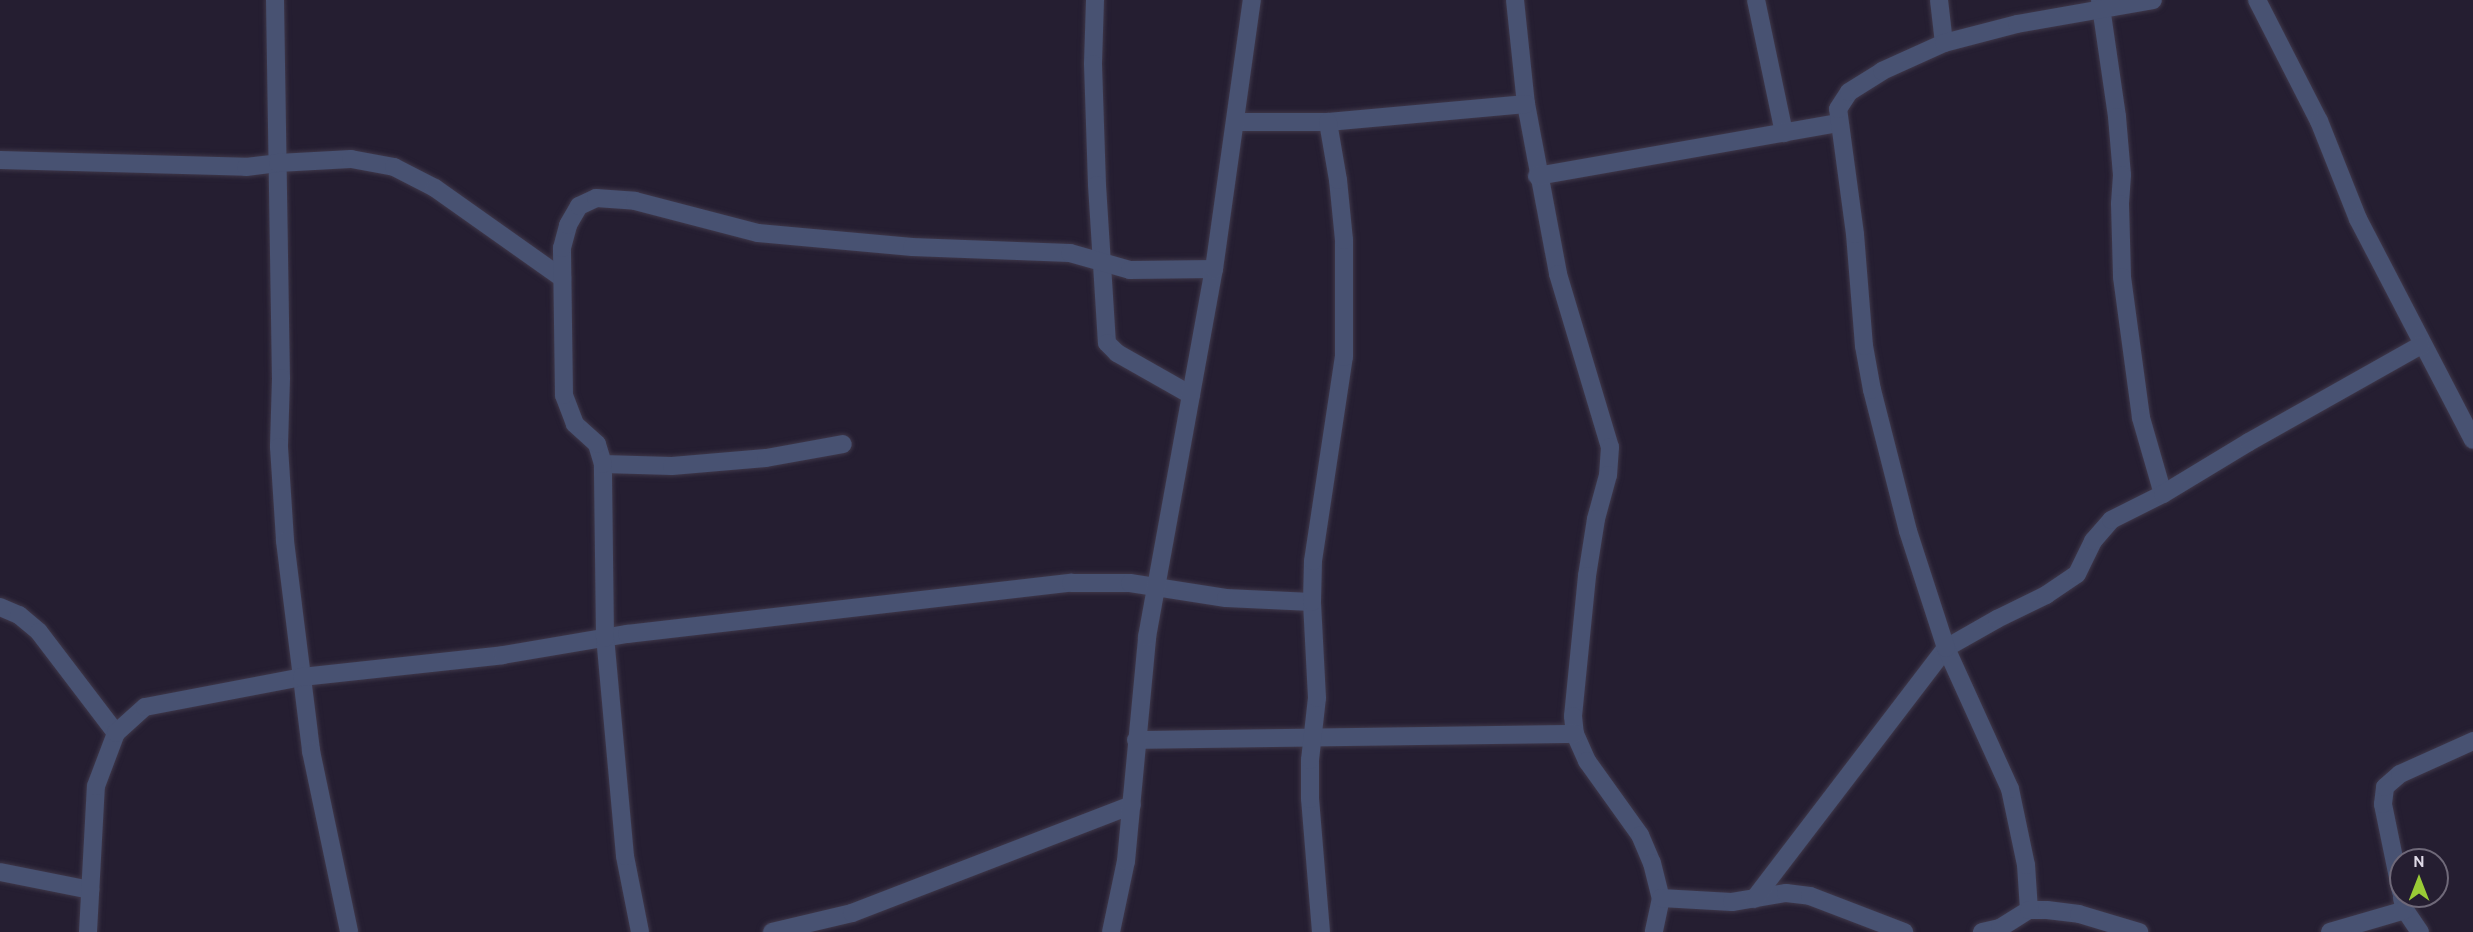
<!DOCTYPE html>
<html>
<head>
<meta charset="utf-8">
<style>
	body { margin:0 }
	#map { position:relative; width:2473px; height:932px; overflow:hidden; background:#251e31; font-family:Cabin,sans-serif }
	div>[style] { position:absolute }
	.roads { filter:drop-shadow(0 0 2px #3f384a) drop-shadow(0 0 2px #3f384a) }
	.minor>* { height:18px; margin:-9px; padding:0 9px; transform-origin:9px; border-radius:9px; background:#485272 }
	span { translate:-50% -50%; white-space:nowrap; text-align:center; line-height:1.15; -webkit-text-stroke:4.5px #251e31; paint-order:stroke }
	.north { position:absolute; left:2389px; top:848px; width:60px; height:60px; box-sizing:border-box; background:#251e31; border:2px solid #6f6979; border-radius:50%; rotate:0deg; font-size:16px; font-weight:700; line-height:24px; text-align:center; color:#ded9e6 }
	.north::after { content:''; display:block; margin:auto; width:21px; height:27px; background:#99cb36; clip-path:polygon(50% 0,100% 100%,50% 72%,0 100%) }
</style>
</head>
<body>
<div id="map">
	<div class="roads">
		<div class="minor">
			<div style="left:275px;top:0;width:378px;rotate:89.1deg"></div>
			<div style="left:281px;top:378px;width:69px;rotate:91.7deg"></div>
			<div style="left:279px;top:447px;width:94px;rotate:86.3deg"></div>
			<div style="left:285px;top:541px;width:212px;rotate:82.9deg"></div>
			<div style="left:311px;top:751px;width:185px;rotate:78.1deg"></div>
			<div style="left:1095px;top:0;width:64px;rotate:91.8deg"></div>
			<div style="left:1093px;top:64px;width:121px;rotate:88.1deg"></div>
			<div style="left:1097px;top:185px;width:158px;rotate:86.4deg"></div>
			<div style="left:1107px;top:343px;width:14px;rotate:45deg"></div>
			<div style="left:1117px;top:353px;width:85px;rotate:29.6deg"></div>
			<div style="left:1515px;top:0;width:105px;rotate:84deg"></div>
			<div style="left:1526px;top:104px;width:173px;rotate:79.3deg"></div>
			<div style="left:1558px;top:274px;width:181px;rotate:73.3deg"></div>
			<div style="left:1610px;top:447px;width:28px;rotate:94deg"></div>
			<div style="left:1608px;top:475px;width:46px;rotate:105.3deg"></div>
			<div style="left:1596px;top:519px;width:58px;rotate:99deg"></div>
			<div style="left:1587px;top:576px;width:141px;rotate:95.7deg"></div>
			<div style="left:1573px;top:716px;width:18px;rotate:84deg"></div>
			<div style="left:1575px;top:734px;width:30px;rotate:66deg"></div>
			<div style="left:1587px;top:761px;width:91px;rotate:54.4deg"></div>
			<div style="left:1640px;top:835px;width:30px;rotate:67deg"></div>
			<div style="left:1652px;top:863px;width:36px;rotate:76deg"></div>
			<div style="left:1661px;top:898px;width:35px;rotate:102deg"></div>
			<div style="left:1756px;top:0;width:136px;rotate:78.1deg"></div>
			<div style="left:1939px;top:0;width:43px;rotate:83.4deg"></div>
			<div style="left:2100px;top:0;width:118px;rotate:81.7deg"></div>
			<div style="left:2117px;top:117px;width:58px;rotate:85.1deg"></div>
			<div style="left:2122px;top:175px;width:29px;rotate:94deg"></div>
			<div style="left:2120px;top:204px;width:73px;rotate:88.4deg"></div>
			<div style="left:2122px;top:277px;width:142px;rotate:82.3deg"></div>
			<div style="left:2141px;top:418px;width:79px;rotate:73.9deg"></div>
			<div style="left:2257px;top:0;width:136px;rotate:62.9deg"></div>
			<div style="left:2319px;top:121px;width:105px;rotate:68.3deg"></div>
			<div style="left:2358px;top:219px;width:249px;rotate:62.5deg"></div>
			<div style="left:1236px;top:122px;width:92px"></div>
			<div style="left:1328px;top:122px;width:199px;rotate:-5.2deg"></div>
			<div style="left:0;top:160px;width:246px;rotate:1.6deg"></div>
			<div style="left:246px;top:167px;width:32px;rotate:-7deg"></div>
			<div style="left:278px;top:163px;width:73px;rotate:-3.1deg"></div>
			<div style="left:351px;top:159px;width:44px;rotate:10.5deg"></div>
			<div style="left:394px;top:167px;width:46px;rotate:27.1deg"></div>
			<div style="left:435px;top:188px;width:156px;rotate:35.3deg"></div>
			<div style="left:1537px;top:176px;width:306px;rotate:-10deg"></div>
			<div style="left:603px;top:464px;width:69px;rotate:1.7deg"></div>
			<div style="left:672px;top:466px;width:94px;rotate:-4.9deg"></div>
			<div style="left:766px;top:458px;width:78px;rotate:-10.3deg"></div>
			<div style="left:0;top:607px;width:21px;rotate:23deg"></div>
			<div style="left:19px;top:615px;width:26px;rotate:40deg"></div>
			<div style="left:39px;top:632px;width:127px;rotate:52.7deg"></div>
			<div style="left:1136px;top:740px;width:439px;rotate:-0.8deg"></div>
			<div style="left:0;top:872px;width:92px;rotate:11.3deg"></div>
			<div style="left:2401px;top:892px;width:90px;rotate:-101.6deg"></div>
			<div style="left:2383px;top:804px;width:17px;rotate:-83deg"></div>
			<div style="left:2385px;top:787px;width:20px;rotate:-41deg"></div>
			<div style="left:2400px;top:774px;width:80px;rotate:-24.3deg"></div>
			<div style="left:1661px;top:898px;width:71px;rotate:3.2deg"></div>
			<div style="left:1732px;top:902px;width:55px;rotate:-9.5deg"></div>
			<div style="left:1786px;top:893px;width:24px;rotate:7deg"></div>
			<div style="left:1810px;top:896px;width:101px;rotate:21deg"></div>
			<div style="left:2402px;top:898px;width:12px;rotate:76deg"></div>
			<div style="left:2405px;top:910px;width:27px;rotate:56deg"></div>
			<div style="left:1754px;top:899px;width:316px;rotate:-52.6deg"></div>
			<div style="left:1946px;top:648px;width:59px;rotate:-29.6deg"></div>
			<div style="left:1997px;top:619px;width:55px;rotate:-26.1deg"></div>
			<div style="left:2046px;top:595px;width:37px;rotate:-34deg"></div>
			<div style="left:2077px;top:574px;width:37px;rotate:-64deg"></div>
			<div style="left:2093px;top:541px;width:28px;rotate:-49deg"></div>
			<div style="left:2111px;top:520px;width:58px;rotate:-26.6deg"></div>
			<div style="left:2163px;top:494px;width:100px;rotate:-31.2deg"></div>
			<div style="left:2249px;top:442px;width:197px;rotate:-29.4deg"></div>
			<div style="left:2029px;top:910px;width:45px;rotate:-93.8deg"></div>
			<div style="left:2026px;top:865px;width:78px;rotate:-101.9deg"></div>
			<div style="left:2010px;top:789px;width:155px;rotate:-114.4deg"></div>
			<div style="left:1946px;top:648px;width:123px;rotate:-108deg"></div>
			<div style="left:1908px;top:531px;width:146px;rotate:-104.3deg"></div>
			<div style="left:1872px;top:390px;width:45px;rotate:-100.3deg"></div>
			<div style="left:1864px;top:346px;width:112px;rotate:-94.6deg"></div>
			<div style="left:1855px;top:234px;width:126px;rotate:-97.7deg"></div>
			<div style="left:1838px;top:109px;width:20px;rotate:-57deg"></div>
			<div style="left:1849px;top:92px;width:39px;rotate:-32deg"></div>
			<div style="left:1882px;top:71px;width:68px;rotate:-24.3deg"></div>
			<div style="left:1944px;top:43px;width:75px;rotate:-14.6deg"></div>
			<div style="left:2017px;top:24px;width:138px;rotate:-10deg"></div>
			<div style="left:88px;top:932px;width:146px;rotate:-86.9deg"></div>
			<div style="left:96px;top:786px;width:57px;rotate:-69.3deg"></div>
			<div style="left:116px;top:733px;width:39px;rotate:-42deg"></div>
			<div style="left:145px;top:707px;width:160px;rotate:-10.8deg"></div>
			<div style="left:302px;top:677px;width:202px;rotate:-6.2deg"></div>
			<div style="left:503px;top:655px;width:126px;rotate:-9.6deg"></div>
			<div style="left:627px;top:634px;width:447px;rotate:-6.6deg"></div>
			<div style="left:1071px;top:583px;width:59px"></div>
			<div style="left:1130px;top:583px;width:97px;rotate:8.9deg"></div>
			<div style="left:1226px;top:598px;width:86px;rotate:2.7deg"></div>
			<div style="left:640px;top:932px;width:77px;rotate:-101.2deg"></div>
			<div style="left:625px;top:856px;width:219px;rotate:-95.2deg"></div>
			<div style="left:605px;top:638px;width:174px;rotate:-90.7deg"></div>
			<div style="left:603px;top:464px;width:21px;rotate:-107deg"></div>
			<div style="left:597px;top:444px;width:30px;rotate:-138deg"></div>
			<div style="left:575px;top:424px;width:31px;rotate:-111deg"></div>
			<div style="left:564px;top:395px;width:147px;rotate:-90.8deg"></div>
			<div style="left:562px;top:248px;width:24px;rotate:-75deg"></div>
			<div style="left:568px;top:225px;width:22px;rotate:-60deg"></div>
			<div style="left:579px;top:206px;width:19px;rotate:-25deg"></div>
			<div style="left:596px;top:198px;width:39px;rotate:4deg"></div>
			<div style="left:635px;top:201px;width:127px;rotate:14.6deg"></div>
			<div style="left:758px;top:233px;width:155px;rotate:5.2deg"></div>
			<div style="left:912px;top:247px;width:158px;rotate:2.2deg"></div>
			<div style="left:1070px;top:253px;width:62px;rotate:15.8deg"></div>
			<div style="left:1130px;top:270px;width:84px;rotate:-0.7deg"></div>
			<div style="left:772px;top:932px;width:82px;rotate:-13.4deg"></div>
			<div style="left:852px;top:913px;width:300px;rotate:-21.1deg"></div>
			<div style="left:1111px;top:932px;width:73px;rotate:-78.1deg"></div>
			<div style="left:1126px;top:861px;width:225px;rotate:-84.6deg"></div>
			<div style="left:1147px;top:637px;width:374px;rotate:-79.7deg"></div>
			<div style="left:1214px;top:269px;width:272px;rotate:-82deg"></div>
			<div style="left:1321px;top:932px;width:133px;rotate:-94.7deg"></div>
			<div style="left:1310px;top:799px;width:39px;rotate:-90deg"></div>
			<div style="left:1310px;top:760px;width:62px;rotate:-83.6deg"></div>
			<div style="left:1317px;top:698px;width:96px;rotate:-93deg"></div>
			<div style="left:1312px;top:602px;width:41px;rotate:-88.6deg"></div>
			<div style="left:1313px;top:561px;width:206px;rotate:-81.4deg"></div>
			<div style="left:1344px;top:357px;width:117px;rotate:-90deg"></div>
			<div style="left:1344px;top:240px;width:60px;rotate:-95.7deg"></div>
			<div style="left:1338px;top:180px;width:59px;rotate:-99.8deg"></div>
			<div style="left:1982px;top:932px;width:18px;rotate:-13deg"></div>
			<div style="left:2000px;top:928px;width:34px;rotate:-32deg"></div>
			<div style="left:2029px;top:910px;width:18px"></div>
			<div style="left:2047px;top:910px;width:32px;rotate:7deg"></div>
			<div style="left:2079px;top:914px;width:63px;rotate:16.7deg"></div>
			<div style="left:2330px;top:932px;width:78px;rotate:-16.3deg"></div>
		</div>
	</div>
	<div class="north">N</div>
</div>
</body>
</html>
